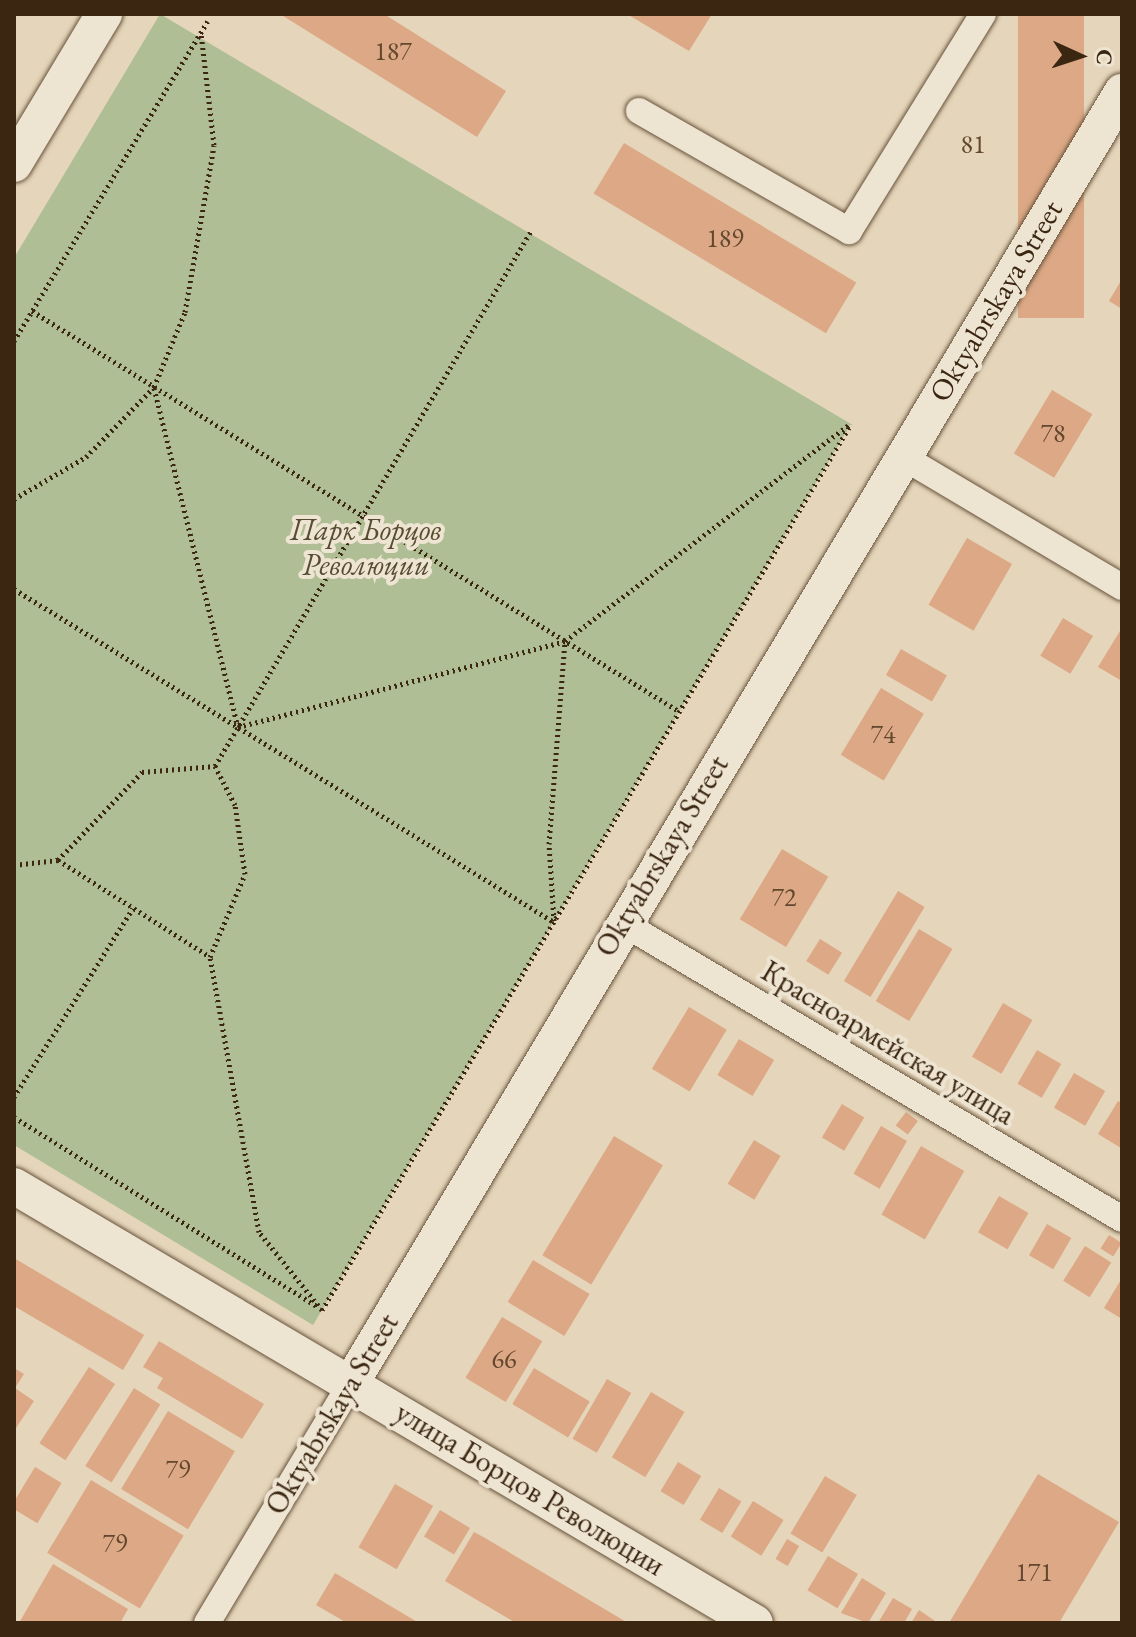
<!DOCTYPE html>
<html>
<head>
<meta charset="utf-8">
<style>
	body { margin:0 }
	#map { position:relative; width:1136px; height:1637px; overflow:hidden; background:#e5d5ba; font-family:"EB Garamond",serif }
	div>[style] { position:absolute }
	.green>* { inset:0; background:#afbe94 }
	.building>* { inset:0; background:#dca885; transform-origin:0 0 }
	.path>* { height:5px; margin-top:-2.5px; transform-origin:0; background:repeating-linear-gradient(90deg,#3b2711 0 2px,transparent 0 6px) }
	.roads { filter:drop-shadow(0 0 2px #66523b) drop-shadow(0 0 2px #66523b) }
	.street>* { height:26px; margin:-13px; padding:0 13px; transform-origin:13px; border-radius:13px; background:#eee4d2 }
	.secondary>* { height:36px; margin:-18px; padding:0 18px; transform-origin:18px; border-radius:18px; background:#eee4d2 }
	span { translate:-50% -50%; white-space:nowrap; text-align:center; line-height:1.15; -webkit-text-stroke:8px #eee4d2; paint-order:stroke }
	.number-label { font-size:26px; color:#63472e }
	.number-label span { -webkit-text-stroke-width:0 }
	.street-label { font-size:30px; color:#3b2711 }
	.park-label { font-size:30px; color:#584d32; font-style:italic }
	.frame { position:absolute; inset:0; border:16px solid #3b2711; pointer-events:none }
	.north { position:absolute; left:1040px; top:16px; width:80px; height:80px; -webkit-text-stroke:6px #eee4d2; paint-order:stroke; rotate:93deg; font-size:22px; font-weight:700; line-height:32px; text-align:center; color:#3b2711 }
	.north::after { content:''; display:block; margin:auto; width:28px; height:36px; background:#3b2711; clip-path:polygon(50% 0,100% 100%,50% 72%,0 100%) }
</style>
</head>
<body>
<div id="map">
	<div class="green">
		<div style="clip-path:polygon(160px 14px,851px 424px,313px 1325px,14px 1145px,14px 258px)"></div>
	</div>
	<div class="building">
		<div style="clip-path:polygon(280px 14px,384px 14px,506px 91px,477px 137px)"></div>
		<div style="clip-path:polygon(627px 14px,712px 14px,689px 51px)"></div>
		<div style="left:1018px;top:14px;width:66px;height:304px"></div>
		<div style="left:624px;top:143px;width:271px;height:59px;rotate:31deg"></div>
		<div style="clip-path:polygon(1122px 279px,1122px 309px,1109px 301px)"></div>
		<div style="left:1052px;top:390px;width:47px;height:74px;rotate:31deg"></div>
		<div style="left:967px;top:538px;width:52px;height:77px;rotate:30deg"></div>
		<div style="left:1063px;top:618px;width:35px;height:44px;rotate:31deg"></div>
		<div style="clip-path:polygon(1120px 631px,1122px 633px,1122px 681px,1098px 667px)"></div>
		<div style="left:901px;top:649px;width:53px;height:30px;rotate:30deg"></div>
		<div style="left:881px;top:688px;width:50px;height:78px;rotate:31deg"></div>
		<div style="left:782px;top:849px;width:54px;height:82px;rotate:31deg"></div>
		<div style="left:898px;top:891px;width:31px;height:105px;rotate:31deg"></div>
		<div style="left:919px;top:929px;width:39px;height:84px;rotate:31deg"></div>
		<div style="left:820px;top:939px;width:26px;height:26px;rotate:32deg"></div>
		<div style="left:1003px;top:1003px;width:34px;height:62px;rotate:30deg"></div>
		<div style="left:689px;top:1007px;width:44px;height:72px;rotate:31deg"></div>
		<div style="left:739px;top:1039px;width:41px;height:42px;rotate:31deg"></div>
		<div style="left:1037px;top:1050px;width:28px;height:39px;rotate:30deg"></div>
		<div style="left:1074px;top:1073px;width:36px;height:40px;rotate:30deg"></div>
		<div style="clip-path:polygon(1118px 1101px,1122px 1103px,1121px 1148px,1098px 1134px)"></div>
		<div style="left:842px;top:1104px;width:26px;height:39px;rotate:31deg"></div>
		<div style="left:906px;top:1112px;width:15px;height:17px;rotate:37deg"></div>
		<div style="left:881px;top:1126px;width:30px;height:55px;rotate:30deg"></div>
		<div style="left:614px;top:1136px;width:57px;height:139px;rotate:31deg"></div>
		<div style="left:754px;top:1140px;width:31px;height:51px;rotate:31deg"></div>
		<div style="left:921px;top:1146px;width:50px;height:79px;rotate:30deg"></div>
		<div style="left:999px;top:1196px;width:34px;height:42px;rotate:30deg"></div>
		<div style="left:1047px;top:1224px;width:28px;height:36px;rotate:30deg"></div>
		<div style="left:1109px;top:1235px;width:15px;height:16px;rotate:32deg"></div>
		<div style="left:1085px;top:1246px;width:31px;height:41px;rotate:32deg"></div>
		<div style="clip-path:polygon(14px 1258px,144px 1335px,123px 1370px,14px 1306px)"></div>
		<div style="left:533px;top:1260px;width:66px;height:49px;rotate:31deg"></div>
		<div style="clip-path:polygon(1122px 1278px,1122px 1319px,1104px 1308px)"></div>
		<div style="left:502px;top:1317px;width:47px;height:71px;rotate:31deg"></div>
		<div style="clip-path:polygon(159px 1341px,264px 1404px,242px 1439px,157px 1388px,163px 1378px,143px 1367px)"></div>
		<div style="left:89px;top:1367px;width:31px;height:91px;rotate:33deg"></div>
		<div style="clip-path:polygon(14px 1368px,24px 1374px,15px 1388px,34px 1401px,14px 1431px)"></div>
		<div style="left:534px;top:1368px;width:65px;height:42px;rotate:31deg"></div>
		<div style="left:607px;top:1379px;width:28px;height:69px;rotate:30deg"></div>
		<div style="left:134px;top:1388px;width:31px;height:92px;rotate:32deg"></div>
		<div style="left:651px;top:1392px;width:39px;height:76px;rotate:31deg"></div>
		<div style="left:168px;top:1411px;width:78px;height:91px;rotate:31deg"></div>
		<div style="left:678px;top:1462px;width:27px;height:34px;rotate:31deg"></div>
		<div style="left:35px;top:1467px;width:31px;height:47px;rotate:31deg"></div>
		<div style="clip-path:polygon(1038px 1474px,1119px 1522px,1059px 1623px,949px 1623px)"></div>
		<div style="left:825px;top:1476px;width:37px;height:67px;rotate:31deg"></div>
		<div style="left:91px;top:1480px;width:108px;height:85px;rotate:31deg"></div>
		<div style="left:395px;top:1484px;width:44px;height:73px;rotate:30deg"></div>
		<div style="left:719px;top:1488px;width:26px;height:37px;rotate:31deg"></div>
		<div style="left:753px;top:1501px;width:36px;height:42px;rotate:32deg"></div>
		<div style="left:440px;top:1510px;width:35px;height:31px;rotate:31deg"></div>
		<div style="clip-path:polygon(474px 1532px,485px 1538px,628px 1623px,516px 1623px,445px 1581px)"></div>
		<div style="left:787px;top:1539px;width:14px;height:23px;rotate:30deg"></div>
		<div style="left:828px;top:1556px;width:35px;height:40px;rotate:31deg"></div>
		<div style="clip-path:polygon(53px 1564px,128px 1609px,120px 1623px,19px 1623px)"></div>
		<div style="clip-path:polygon(335px 1573px,419px 1623px,347px 1623px,316px 1605px)"></div>
		<div style="clip-path:polygon(862px 1578px,886px 1593px,868px 1623px,841px 1613px)"></div>
		<div style="clip-path:polygon(893px 1598px,912px 1609px,904px 1623px,878px 1623px)"></div>
		<div style="clip-path:polygon(919px 1610px,938px 1623px,911px 1623px)"></div>
	</div>
	<div class="path">
		<div style="left:32px;top:311px;width:762px;rotate:31.75deg"></div>
		<div style="left:14px;top:341px;width:374px;rotate:-58.8deg"></div>
		<div style="left:154px;top:388px;width:349px;rotate:76.1deg"></div>
		<div style="left:238px;top:727px;width:338px;rotate:-14.7deg"></div>
		<div style="left:14px;top:499px;width:83px;rotate:-30.3deg"></div>
		<div style="left:86px;top:457px;width:98px;rotate:-45.8deg"></div>
		<div style="left:154px;top:387px;width:81px;rotate:-67.5deg"></div>
		<div style="left:185px;top:312px;width:169px;rotate:-80.1deg"></div>
		<div style="left:214px;top:145px;width:114px;rotate:-96.6deg"></div>
		<div style="left:14px;top:589px;width:634px;rotate:31.66deg"></div>
		<div style="left:58px;top:860px;width:122px;rotate:-46.3deg"></div>
		<div style="left:142px;top:772px;width:73px;rotate:-4.7deg"></div>
		<div style="left:14px;top:865px;width:44px;rotate:-6.5deg"></div>
		<div style="left:58px;top:860px;width:180px;rotate:32.5deg"></div>
		<div style="left:554px;top:921px;width:77px;rotate:-93.7deg"></div>
		<div style="left:549px;top:844px;width:204px;rotate:-85.5deg"></div>
		<div style="left:565px;top:641px;width:357px;rotate:-37.3deg"></div>
		<div style="left:14px;top:1097px;width:223px;rotate:-57.8deg"></div>
		<div style="left:14px;top:1117px;width:358px;rotate:32deg"></div>
		<div style="left:322px;top:1310px;width:100px;rotate:-128.9deg"></div>
		<div style="left:259px;top:1232px;width:279px;rotate:-100.1deg"></div>
		<div style="left:210px;top:957px;width:90px;rotate:-67.1deg"></div>
		<div style="left:245px;top:874px;width:70px;rotate:-98.2deg"></div>
		<div style="left:235px;top:805px;width:44px;rotate:-117.1deg"></div>
		<div style="left:215px;top:766px;width:621px;rotate:-59.43deg"></div>
		<div style="left:322px;top:1310px;width:1032px;rotate:-59.16deg"></div>
	</div>
	<div class="roads">
		<div class="street">
			<div style="left:639px;top:111px;width:242px;rotate:29.7deg"></div>
			<div style="left:849px;top:231px;width:255px;rotate:-58.3deg"></div>
			<div style="left:903px;top:457px;width:255px;rotate:30.7deg"></div>
			<div style="left:621px;top:922px;width:582px;rotate:30.66deg"></div>
			<div style="left:207px;top:1623px;width:280px;rotate:-59deg"></div>
		</div>
		<div class="secondary">
			<div style="left:14px;top:164px;width:175px;rotate:-59deg"></div>
			<div style="left:14px;top:1186px;width:860px;rotate:30.53deg"></div>
			<div style="left:351px;top:1383px;width:1504px;rotate:-59.15deg"></div>
		</div>
	</div>
	<div class="number-label">
		<span style="left:393px;top:52px">187</span>
		<span style="left:973px;top:145px">81</span>
		<span style="left:725px;top:239px">189</span>
		<span style="left:1053px;top:434px">78</span>
		<span style="left:883px;top:735px">74</span>
		<span style="left:784px;top:898px">72</span>
		<span style="left:504px;top:1360px">66</span>
		<span style="left:178px;top:1470px">79</span>
		<span style="left:115px;top:1544px">79</span>
		<span style="left:1034px;top:1573px">171</span>
	</div>
	<div class="street-label">
		<span style="left:996px;top:301px;rotate:-59deg">Oktyabrskaya Street</span>
		<span style="left:662px;top:856px;rotate:-59deg">Oktyabrskaya Street</span>
		<span style="left:888px;top:1043px;rotate:31deg">Красноармейская улица</span>
		<span style="left:332px;top:1414px;rotate:-59deg">Oktyabrskaya Street</span>
		<span style="left:530px;top:1489px;rotate:31deg">улица Борцов Революции</span>
	</div>
	<div class="park-label">
		<span style="left:366px;top:547px">Парк Борцов<br>Революции</span>
	</div>
	<div class="frame"></div>
	<div class="north">С</div>
</div>
</body>
</html>
